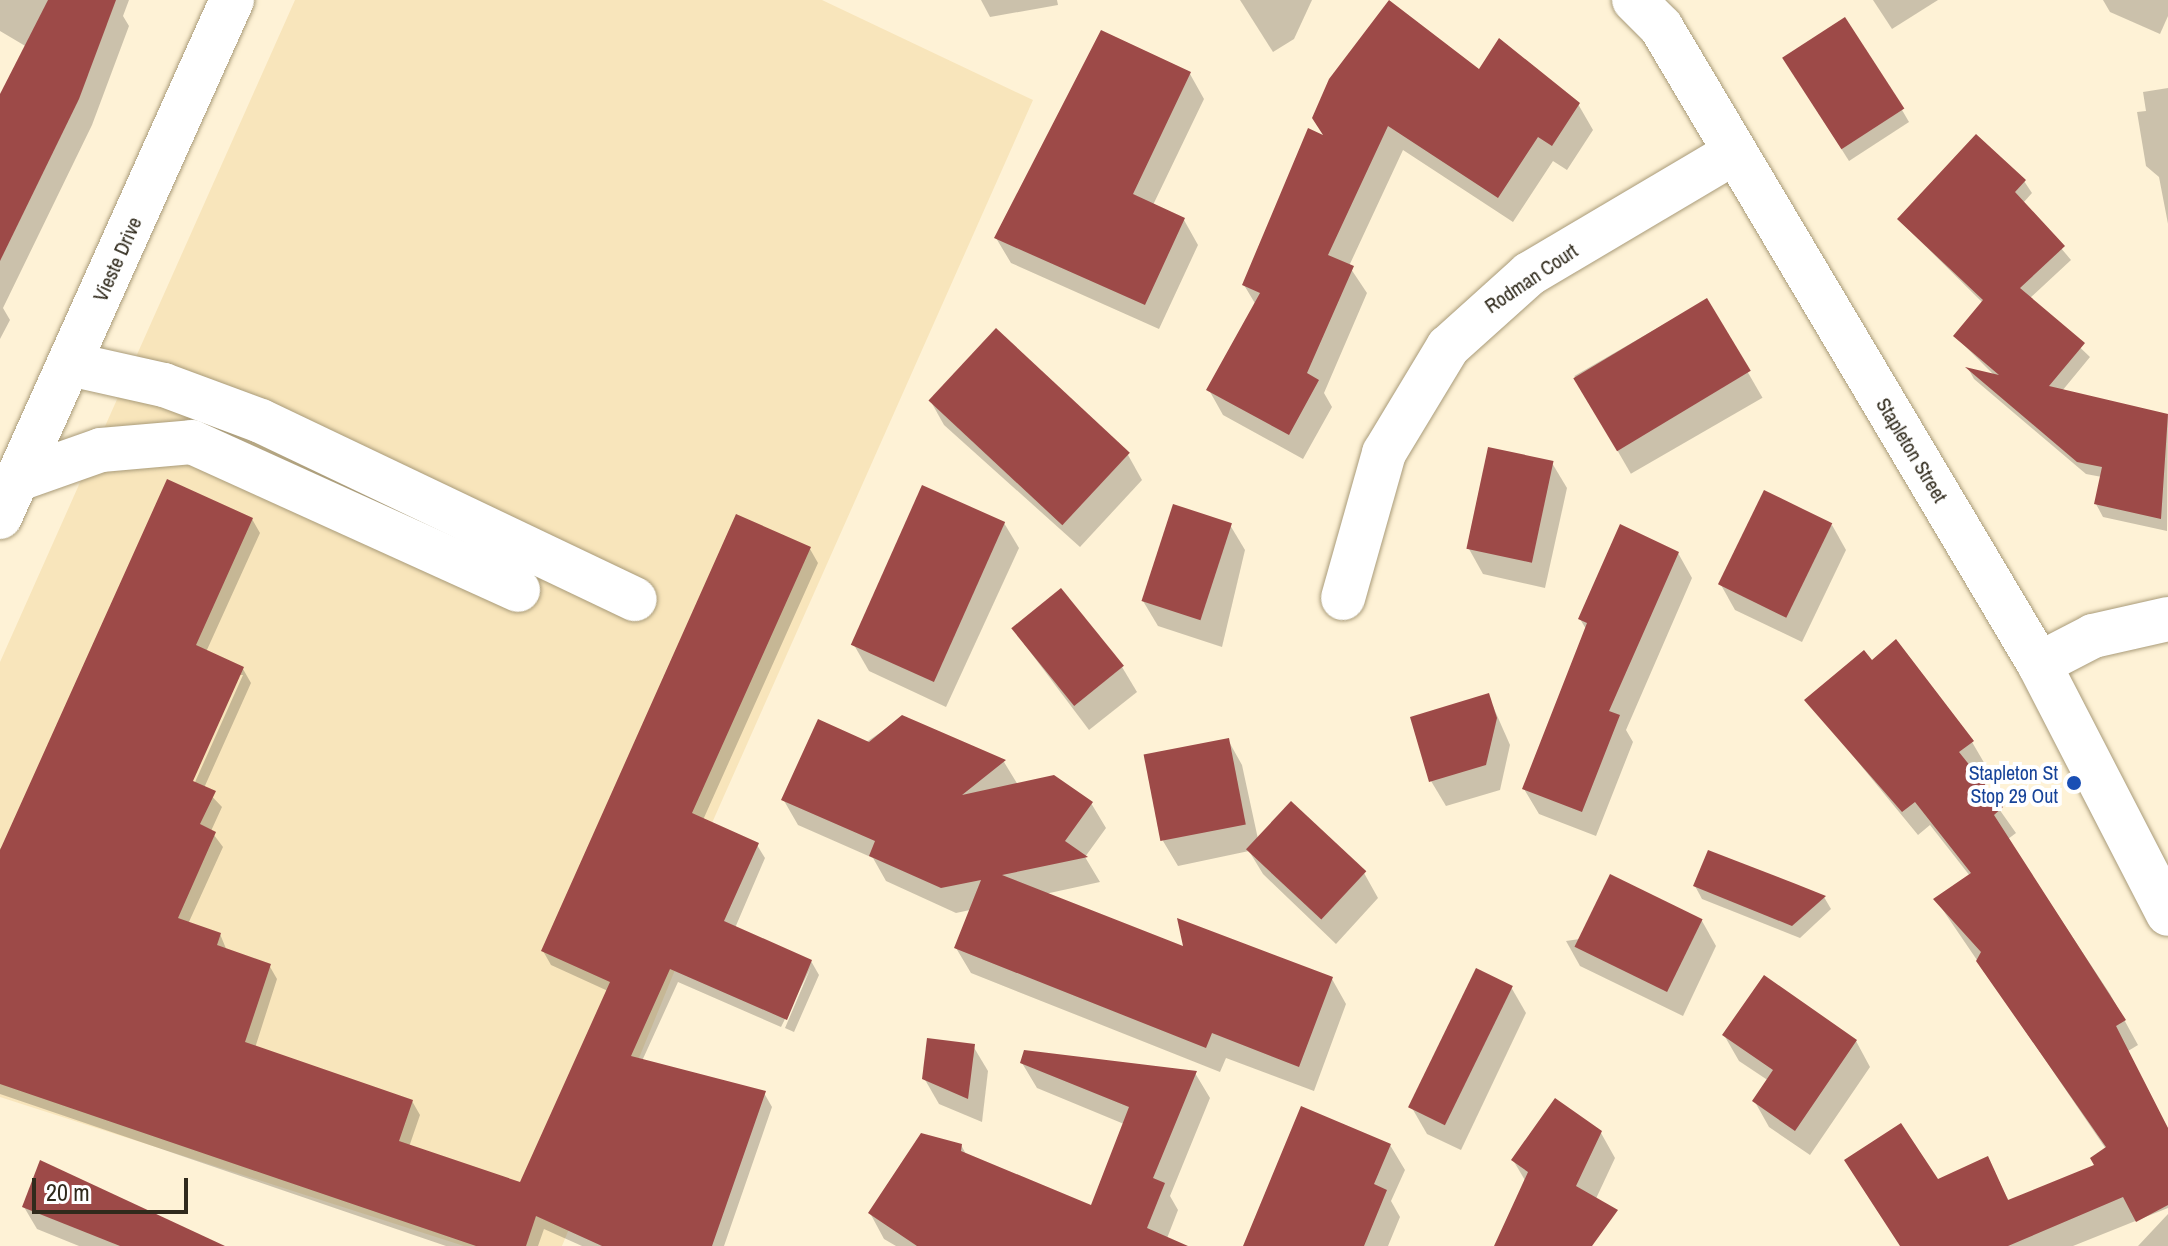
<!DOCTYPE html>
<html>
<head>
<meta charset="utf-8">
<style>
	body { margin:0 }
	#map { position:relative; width:2168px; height:1246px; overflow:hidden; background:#fef2d6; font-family:"Archivo Narrow",sans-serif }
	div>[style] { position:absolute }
	.built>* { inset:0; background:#f8e5bb }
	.shadow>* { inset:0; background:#0003; transform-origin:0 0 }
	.building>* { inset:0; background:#9d4a48; transform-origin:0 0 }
	.roads { filter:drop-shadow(0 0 2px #a99b79) drop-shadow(0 0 2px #a99b79) }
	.minor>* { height:44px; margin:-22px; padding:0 22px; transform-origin:22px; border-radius:22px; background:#fff }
	.dots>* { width:22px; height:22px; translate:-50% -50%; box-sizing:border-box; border:4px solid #fff; border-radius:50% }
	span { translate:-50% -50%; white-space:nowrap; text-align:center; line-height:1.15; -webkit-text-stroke:8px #fff; paint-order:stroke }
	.street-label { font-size:20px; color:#302a1c }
	.transit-label { font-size:20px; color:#164399 }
	.right { translate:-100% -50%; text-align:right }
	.scale { position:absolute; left:32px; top:1178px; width:156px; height:36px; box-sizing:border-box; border:4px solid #302a1c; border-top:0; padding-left:10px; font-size:24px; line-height:28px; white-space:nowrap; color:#302a1c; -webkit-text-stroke:6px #fff; paint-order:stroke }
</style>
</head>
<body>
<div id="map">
	<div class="built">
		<div style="clip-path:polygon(295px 0,822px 0,1033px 100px,688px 877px,709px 887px,562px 1246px,464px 1246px,0 1097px,0 662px)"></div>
	</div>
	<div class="shadow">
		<div style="clip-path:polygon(0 0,129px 0,123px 16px,129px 26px,92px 125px,3px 308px,10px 320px,0 339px,0 98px,27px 47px,0 31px)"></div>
		<div style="clip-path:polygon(981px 0,1057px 0,1058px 5px,990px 17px)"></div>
		<div style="clip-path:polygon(1240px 0,1312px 0,1294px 39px,1273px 52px)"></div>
		<div style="clip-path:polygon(1873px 0,1938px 0,1892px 29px)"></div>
		<div style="clip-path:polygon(2103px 0,2168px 0,2168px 16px,2160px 34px,2110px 12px)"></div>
		<div style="clip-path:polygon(1792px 71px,1902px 110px,1909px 122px,1849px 161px)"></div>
		<div style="clip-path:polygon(1480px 72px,1578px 104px,1593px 130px,1567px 170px,1553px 161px,1513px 222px,1403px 150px,1349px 266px,1367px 293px,1324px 393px,1332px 407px,1303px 459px,1223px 415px,1209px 390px,1256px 305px,1244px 285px,1327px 139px)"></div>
		<div style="clip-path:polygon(1190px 74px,1204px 99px,1153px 205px,1184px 220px,1198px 245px,1159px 329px,1011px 263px,996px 238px)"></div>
		<div style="clip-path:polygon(2168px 88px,2168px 224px,2159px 177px,2146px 166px,2137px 112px,2146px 111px,2143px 92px)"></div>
		<div style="clip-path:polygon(2024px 181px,2032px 193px,2023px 203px,2071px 260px,2029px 299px,2090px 357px,2062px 391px,2168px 416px,2167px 531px,2103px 517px,2096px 504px,2102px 477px,2086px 474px,1974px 379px,1969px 370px,1995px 376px,1955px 336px,1983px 303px,1899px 220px)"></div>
		<div style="left:1706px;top:300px;width:113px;height:152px;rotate:60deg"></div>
		<div style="clip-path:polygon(930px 400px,1128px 455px,1142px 480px,1080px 547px,944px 425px)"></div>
		<div style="clip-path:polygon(1552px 463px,1567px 488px,1545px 588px,1483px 574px,1469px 549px)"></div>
		<div style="clip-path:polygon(evenodd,252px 519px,260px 533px,206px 652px,243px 669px,251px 683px,204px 788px,222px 807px,211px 831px,223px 847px,188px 924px,220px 934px,227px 951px,269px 965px,277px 979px,255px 1048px,412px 1101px,420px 1115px,409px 1147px,521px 1185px,608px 991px,551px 965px,543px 951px,810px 549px,818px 563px,703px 820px,757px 845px,765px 858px,735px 928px,811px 961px,819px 975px,794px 1032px,785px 1028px,811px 967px,781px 1027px,678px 982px,642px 1061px,764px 1093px,772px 1107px,724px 1246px,582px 1246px,544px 1229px,538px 1246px,446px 1246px,0 1094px,0 849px,252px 519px,239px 675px,243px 675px,191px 791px,188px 789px,239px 675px)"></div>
		<div style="clip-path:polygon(1004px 523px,1019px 548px,946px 707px,869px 671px,854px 645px)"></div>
		<div style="clip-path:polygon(1230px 525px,1245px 550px,1222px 647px,1158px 626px,1143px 601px)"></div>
		<div style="clip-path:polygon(1832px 525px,1846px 550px,1802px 642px,1735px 610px,1721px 585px)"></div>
		<div style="clip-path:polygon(1678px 553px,1692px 578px,1626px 730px,1633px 742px,1596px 836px,1539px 814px,1524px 789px,1586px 629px,1580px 619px)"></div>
		<div style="clip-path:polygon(1013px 629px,1122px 667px,1137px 692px,1089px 730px)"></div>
		<div style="clip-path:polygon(1872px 663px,1972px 742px,1986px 766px,1975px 775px,2016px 833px,2008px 839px,2110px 994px,2138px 1045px,2128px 1051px,2168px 1129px,2168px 1208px,2073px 1246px,1900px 1246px,1987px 1159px,2009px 1201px,2097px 1166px,2106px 1149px,1936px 900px,1970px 876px,1930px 825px,1918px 835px,1807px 700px)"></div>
		<div style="clip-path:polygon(1488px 695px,1510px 745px,1500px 790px,1446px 806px,1431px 781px)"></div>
		<div style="clip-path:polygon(903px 717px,1004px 762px,1018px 785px,1091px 803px,1106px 828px,1085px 857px,1100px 882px,1045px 894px,1186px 949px,1332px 979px,1346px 1004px,1314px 1091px,1226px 1058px,1220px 1072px,971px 973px,956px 948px,970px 910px,956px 913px,886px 881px,873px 858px,798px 825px,783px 799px)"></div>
		<div style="clip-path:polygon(1228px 740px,1242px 765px,1258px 839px,1364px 873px,1378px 898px,1336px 944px,1263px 874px,1249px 851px,1178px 866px,1163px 841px)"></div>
		<div style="clip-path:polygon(1695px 886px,1824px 897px,1831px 909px,1800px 938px,1702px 899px)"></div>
		<div style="clip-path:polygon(1702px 921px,1716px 946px,1683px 1016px,1580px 966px,1566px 941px)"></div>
		<div style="clip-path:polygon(1511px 987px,1526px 1013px,1461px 1150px,1427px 1134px,1412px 1108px)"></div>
		<div style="clip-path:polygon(1724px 1035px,1856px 1041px,1870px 1067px,1810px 1155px,1769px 1127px,1755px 1102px,1769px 1081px,1739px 1061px)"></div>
		<div style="clip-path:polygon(973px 1046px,988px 1071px,982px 1122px,939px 1104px,924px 1078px)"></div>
		<div style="clip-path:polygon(1022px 1063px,1195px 1073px,1210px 1098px,1170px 1196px,1178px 1210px,1164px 1246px,896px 1246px,884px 1239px,870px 1213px,961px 1145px,967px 1156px,1092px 1208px,1124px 1124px,1037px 1088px)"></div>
		<div style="clip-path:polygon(1601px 1133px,1615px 1158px,1593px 1205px,1589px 1246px,1496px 1246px,1526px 1182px,1513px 1160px)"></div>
		<div style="clip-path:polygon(1390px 1145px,1405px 1170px,1391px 1201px,1400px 1217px,1388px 1246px,1245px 1246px)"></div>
		<div style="clip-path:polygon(24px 1207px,199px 1246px,79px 1246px,37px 1229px)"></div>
		<div style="clip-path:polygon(2168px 1214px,2168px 1246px,2138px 1246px)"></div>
	</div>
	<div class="building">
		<div style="clip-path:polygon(48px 0,116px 0,79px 99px,0 261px,0 94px)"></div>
		<div style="clip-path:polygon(1389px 0,1479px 69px,1499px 38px,1580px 103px,1552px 146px,1538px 137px,1498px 198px,1388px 126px,1328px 255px,1354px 266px,1307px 373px,1319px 380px,1289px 435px,1206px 390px,1260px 293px,1242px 285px,1308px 128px,1323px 135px,1312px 118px,1329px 79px)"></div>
		<div style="left:1845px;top:17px;width:109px;height:75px;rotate:57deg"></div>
		<div style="clip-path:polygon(1101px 30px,1191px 72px,1133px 194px,1185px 218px,1145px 305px,994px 238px)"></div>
		<div style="clip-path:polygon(1976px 134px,2026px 180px,2015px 192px,2065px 246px,2020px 288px,2085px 343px,2049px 386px,2168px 414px,2161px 519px,2094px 504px,2102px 467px,2077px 462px,1965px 367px,1999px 375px,1953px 336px,1983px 300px,1897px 219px)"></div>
		<div style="left:1707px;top:298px;width:85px;height:156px;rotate:59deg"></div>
		<div style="left:996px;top:328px;width:183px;height:99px;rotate:43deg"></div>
		<div style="left:1488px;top:447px;width:67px;height:104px;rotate:12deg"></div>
		<div style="clip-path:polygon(167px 479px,253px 518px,196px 645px,244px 667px,193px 781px,216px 791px,200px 824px,216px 832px,178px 918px,221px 933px,217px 945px,271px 964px,245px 1042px,413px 1100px,399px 1141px,520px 1182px,610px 982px,541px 951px,736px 514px,811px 547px,692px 813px,759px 843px,724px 921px,812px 960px,787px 1020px,670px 969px,631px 1056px,766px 1091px,712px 1246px,602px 1246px,536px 1216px,526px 1246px,476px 1246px,0 1084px,0 850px)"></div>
		<div style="left:922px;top:485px;width:91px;height:175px;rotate:24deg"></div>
		<div style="left:1764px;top:490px;width:76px;height:105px;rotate:26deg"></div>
		<div style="left:1173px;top:504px;width:62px;height:102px;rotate:18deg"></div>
		<div style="clip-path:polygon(1620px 524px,1679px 552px,1609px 711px,1620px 715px,1582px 812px,1522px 789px,1587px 623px,1578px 619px)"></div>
		<div style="left:1061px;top:588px;width:100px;height:64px;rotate:51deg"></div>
		<div style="clip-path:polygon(1896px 639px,1974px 741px,1959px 752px,2003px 807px,1994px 815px,2126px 1020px,2116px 1026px,2168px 1128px,2168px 1205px,2136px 1222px,2123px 1197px,2008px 1246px,1900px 1246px,1844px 1160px,1901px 1123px,1938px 1179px,1988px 1156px,2008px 1200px,2094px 1165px,2090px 1158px,2106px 1147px,1976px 961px,1981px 952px,1933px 899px,1971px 873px,1915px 802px,1902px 812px,1804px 700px,1864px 650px,1872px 660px)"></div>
		<div style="clip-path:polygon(1489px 693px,1497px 718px,1486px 765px,1429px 782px,1410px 717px)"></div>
		<div style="clip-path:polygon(902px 715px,1006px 760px,962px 795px,1054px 775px,1093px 802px,1065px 841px,1088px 857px,1002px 875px,1183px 946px,1177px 918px,1333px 977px,1299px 1067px,1212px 1033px,1206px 1048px,954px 948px,981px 880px,941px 888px,869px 856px,875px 841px,781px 800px,818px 719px,869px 742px)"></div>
		<div style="left:1229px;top:738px;width:88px;height:87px;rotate:79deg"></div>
		<div style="left:1291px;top:801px;width:103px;height:66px;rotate:43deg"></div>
		<div style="clip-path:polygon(1708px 850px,1796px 884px,1826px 896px,1792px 926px,1693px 886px)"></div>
		<div style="left:1610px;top:874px;width:103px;height:81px;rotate:26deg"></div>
		<div style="left:1476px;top:968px;width:41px;height:155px;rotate:26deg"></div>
		<div style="clip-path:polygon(1764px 975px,1857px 1040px,1795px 1131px,1752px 1101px,1773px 1070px,1722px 1035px)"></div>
		<div style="clip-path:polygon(927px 1038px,975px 1044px,968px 1099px,922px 1079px)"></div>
		<div style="clip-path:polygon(1024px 1050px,1197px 1071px,1153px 1178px,1165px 1183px,1147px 1228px,1188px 1246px,917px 1246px,868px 1213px,921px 1133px,962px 1144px,961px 1151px,1091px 1205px,1129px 1107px,1020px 1063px)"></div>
		<div style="clip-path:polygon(1555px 1098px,1602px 1131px,1576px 1186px,1618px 1210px,1592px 1246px,1494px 1246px,1528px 1172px,1511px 1160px)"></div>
		<div style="clip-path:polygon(1301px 1106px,1391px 1144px,1374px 1184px,1387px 1190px,1364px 1246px,1243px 1246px)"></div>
		<div style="clip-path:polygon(40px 1160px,225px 1246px,120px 1246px,22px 1207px)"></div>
	</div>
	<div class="roads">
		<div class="minor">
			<div style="left:1634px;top:0;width:38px;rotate:45deg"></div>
			<div style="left:1661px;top:27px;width:741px;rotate:59.31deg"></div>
			<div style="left:2039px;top:664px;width:281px;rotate:62.7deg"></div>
			<div style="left:70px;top:364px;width:96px;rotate:12.6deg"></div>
			<div style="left:164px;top:385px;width:103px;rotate:20.4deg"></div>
			<div style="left:261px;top:421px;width:414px;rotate:25.5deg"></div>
			<div style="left:16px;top:480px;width:90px;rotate:-19.4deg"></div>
			<div style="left:101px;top:450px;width:91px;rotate:-5deg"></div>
			<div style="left:192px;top:442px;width:358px;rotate:24.4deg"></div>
			<div style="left:0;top:517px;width:567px;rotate:-65.83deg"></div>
			<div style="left:1343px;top:598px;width:151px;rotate:-74.2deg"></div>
			<div style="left:1384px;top:453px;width:124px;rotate:-58.9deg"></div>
			<div style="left:1448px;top:347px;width:109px;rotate:-42deg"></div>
			<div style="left:1529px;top:274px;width:239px;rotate:-30.6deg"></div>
			<div style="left:2039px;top:664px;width:61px;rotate:-27.4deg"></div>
			<div style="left:2093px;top:636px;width:77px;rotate:-12.8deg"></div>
		</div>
	</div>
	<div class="dots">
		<div style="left:2074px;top:783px;background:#1a4fb4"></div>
	</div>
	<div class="street-label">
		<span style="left:117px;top:259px;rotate:-66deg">Vieste Drive</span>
		<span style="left:1531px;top:278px;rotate:-34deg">Rodman Court</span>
		<span style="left:1912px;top:450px;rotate:59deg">Stapleton Street</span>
	</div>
	<div class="transit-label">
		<span class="right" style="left:2058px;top:784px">Stapleton St<br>Stop 29 Out</span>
	</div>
	<div class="scale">20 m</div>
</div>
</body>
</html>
